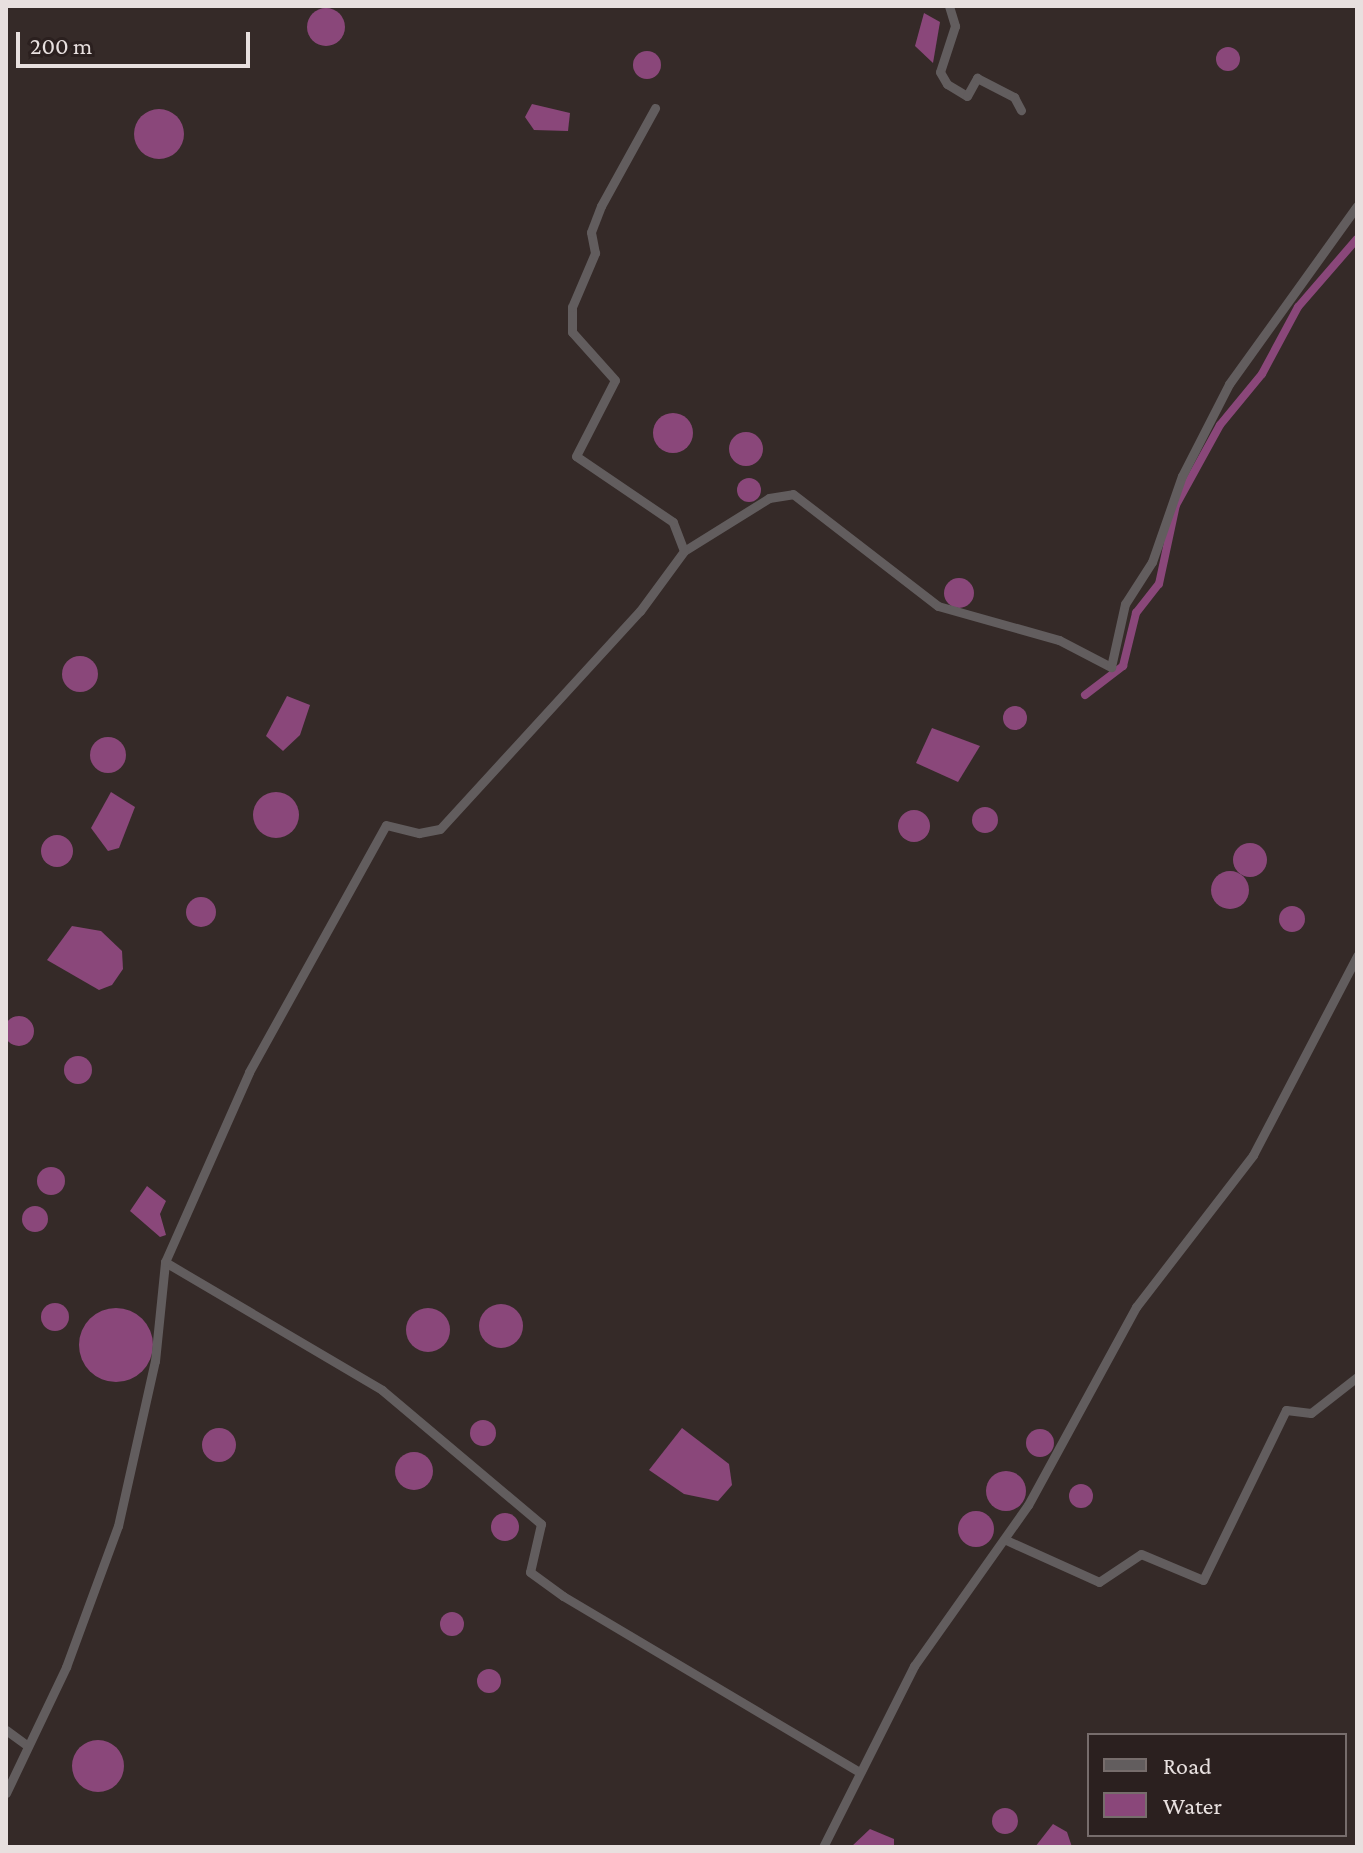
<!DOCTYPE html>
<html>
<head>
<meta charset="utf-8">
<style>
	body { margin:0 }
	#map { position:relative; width:1363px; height:1853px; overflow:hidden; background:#352a28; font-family:"Crimson Pro",serif }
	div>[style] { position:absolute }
	.water>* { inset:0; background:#8a477a }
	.round { border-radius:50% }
	.canal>* { height:8px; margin:-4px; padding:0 4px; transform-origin:4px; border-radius:4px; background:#8a477a }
	.minor>* { height:9px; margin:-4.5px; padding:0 4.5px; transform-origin:4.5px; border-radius:4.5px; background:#625d5e }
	span { translate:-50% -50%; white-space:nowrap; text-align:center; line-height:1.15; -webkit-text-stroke:8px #2b201f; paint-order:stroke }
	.frame { position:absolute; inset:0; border:8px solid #e8e0df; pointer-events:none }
	.legend { position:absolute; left:1087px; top:1733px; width:260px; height:104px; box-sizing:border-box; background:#2b201f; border:2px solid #776d6c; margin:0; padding:10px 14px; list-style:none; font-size:24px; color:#e8e0df }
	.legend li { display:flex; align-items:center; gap:16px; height:40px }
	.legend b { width:40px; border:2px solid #776d6c }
	.scale { position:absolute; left:16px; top:32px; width:234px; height:36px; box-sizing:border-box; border:4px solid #e8e0df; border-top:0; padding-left:10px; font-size:24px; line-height:28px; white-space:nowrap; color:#e8e0df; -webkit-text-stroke:6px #2b201f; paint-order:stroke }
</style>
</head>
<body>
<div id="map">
	<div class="water">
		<div class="round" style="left:307px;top:8px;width:38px;height:38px"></div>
		<div style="clip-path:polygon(924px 13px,940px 22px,933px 63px,915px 46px)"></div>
		<div class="round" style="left:1216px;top:47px;width:24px;height:24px"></div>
		<div class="round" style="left:633px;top:51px;width:28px;height:28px"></div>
		<div style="clip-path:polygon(532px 104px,570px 113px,568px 131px,534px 130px,525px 117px)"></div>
		<div class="round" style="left:134px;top:109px;width:50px;height:50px"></div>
		<div class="round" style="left:653px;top:413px;width:40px;height:40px"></div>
		<div class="round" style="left:729px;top:432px;width:34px;height:34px"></div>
		<div class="round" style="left:737px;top:478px;width:24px;height:24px"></div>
		<div class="round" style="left:944px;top:578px;width:30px;height:30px"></div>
		<div class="round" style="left:62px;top:656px;width:36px;height:36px"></div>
		<div style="clip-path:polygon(287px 696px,310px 705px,300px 735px,283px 751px,266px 736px)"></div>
		<div class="round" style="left:1003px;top:706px;width:24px;height:24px"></div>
		<div style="clip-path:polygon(932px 728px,980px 746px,958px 782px,916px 763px)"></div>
		<div class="round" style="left:90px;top:737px;width:36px;height:36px"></div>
		<div class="round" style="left:253px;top:792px;width:46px;height:46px"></div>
		<div style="clip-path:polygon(111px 792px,135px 807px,119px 848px,108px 851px,91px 828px)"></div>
		<div class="round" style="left:972px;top:807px;width:26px;height:26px"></div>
		<div class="round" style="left:898px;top:810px;width:32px;height:32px"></div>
		<div class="round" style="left:41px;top:835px;width:32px;height:32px"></div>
		<div class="round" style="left:1233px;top:843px;width:34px;height:34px"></div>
		<div class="round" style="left:1211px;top:871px;width:38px;height:38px"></div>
		<div class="round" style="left:186px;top:897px;width:30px;height:30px"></div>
		<div class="round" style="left:1279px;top:906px;width:26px;height:26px"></div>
		<div style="clip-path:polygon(72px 926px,101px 931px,122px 951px,123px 969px,112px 985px,99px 990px,47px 960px)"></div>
		<div class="round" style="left:4px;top:1016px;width:30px;height:30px"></div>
		<div class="round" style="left:64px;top:1056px;width:28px;height:28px"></div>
		<div class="round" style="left:37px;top:1167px;width:28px;height:28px"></div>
		<div style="clip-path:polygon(147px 1186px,166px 1201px,160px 1214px,166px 1235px,160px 1237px,130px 1211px)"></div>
		<div class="round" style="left:22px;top:1206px;width:26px;height:26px"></div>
		<div class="round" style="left:41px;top:1303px;width:28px;height:28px"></div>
		<div class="round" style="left:479px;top:1304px;width:44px;height:44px"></div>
		<div class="round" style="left:406px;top:1308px;width:44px;height:44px"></div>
		<div class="round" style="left:79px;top:1308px;width:74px;height:74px"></div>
		<div class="round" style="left:470px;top:1420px;width:26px;height:26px"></div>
		<div style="clip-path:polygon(682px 1428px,729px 1464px,732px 1485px,718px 1501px,684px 1494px,649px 1470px)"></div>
		<div class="round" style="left:202px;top:1428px;width:34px;height:34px"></div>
		<div class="round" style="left:1026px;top:1429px;width:28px;height:28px"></div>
		<div class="round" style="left:395px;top:1452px;width:38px;height:38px"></div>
		<div class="round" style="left:986px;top:1471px;width:40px;height:40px"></div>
		<div class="round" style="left:1069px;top:1484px;width:24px;height:24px"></div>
		<div class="round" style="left:958px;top:1511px;width:36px;height:36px"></div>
		<div class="round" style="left:491px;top:1513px;width:28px;height:28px"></div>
		<div class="round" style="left:440px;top:1612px;width:24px;height:24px"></div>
		<div class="round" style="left:477px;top:1669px;width:24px;height:24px"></div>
		<div class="round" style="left:72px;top:1740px;width:52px;height:52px"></div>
		<div class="round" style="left:992px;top:1808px;width:26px;height:26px"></div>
		<div style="clip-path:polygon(1053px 1824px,1067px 1832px,1072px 1847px,1035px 1847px)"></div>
		<div style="clip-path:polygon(870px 1829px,894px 1839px,894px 1847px,851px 1847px)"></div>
	</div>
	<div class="canal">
		<div style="left:1085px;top:695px;width:48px;rotate:-37.3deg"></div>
		<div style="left:1123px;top:666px;width:55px;rotate:-76.2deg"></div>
		<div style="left:1136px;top:613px;width:37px;rotate:-52deg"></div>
		<div style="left:1159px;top:584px;width:81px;rotate:-77.9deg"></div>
		<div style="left:1176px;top:505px;width:91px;rotate:-61.2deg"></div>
		<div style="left:1220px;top:425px;width:66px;rotate:-50.5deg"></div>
		<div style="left:1262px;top:374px;width:76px;rotate:-61.8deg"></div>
		<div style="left:1298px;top:307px;width:90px;rotate:-49.1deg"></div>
	</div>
	<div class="minor">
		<div style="left:949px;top:6px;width:21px;rotate:73deg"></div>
		<div style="left:955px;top:26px;width:48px;rotate:108.1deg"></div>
		<div style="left:940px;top:72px;width:14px;rotate:60deg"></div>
		<div style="left:947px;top:84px;width:23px;rotate:31deg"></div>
		<div style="left:967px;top:96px;width:21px;rotate:-61deg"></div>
		<div style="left:977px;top:78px;width:42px;rotate:27.2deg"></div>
		<div style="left:1014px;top:97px;width:15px;rotate:62deg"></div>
		<div style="left:684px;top:551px;width:100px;rotate:-31.9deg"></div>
		<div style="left:769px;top:498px;width:24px;rotate:-9deg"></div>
		<div style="left:793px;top:494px;width:183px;rotate:37.7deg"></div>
		<div style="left:938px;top:606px;width:126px;rotate:15.7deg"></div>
		<div style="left:1059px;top:640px;width:59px;rotate:27.4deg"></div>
		<div style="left:1111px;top:667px;width:65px;rotate:-77.5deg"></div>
		<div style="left:1125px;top:604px;width:50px;rotate:-57.3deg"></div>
		<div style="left:1152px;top:562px;width:91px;rotate:-70.8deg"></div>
		<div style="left:1182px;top:476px;width:103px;rotate:-62.9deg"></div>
		<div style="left:1229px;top:384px;width:219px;rotate:-54.3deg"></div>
		<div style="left:165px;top:1262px;width:252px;rotate:30.5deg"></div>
		<div style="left:382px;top:1390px;width:208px;rotate:40.1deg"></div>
		<div style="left:541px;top:1524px;width:49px;rotate:102.9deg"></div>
		<div style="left:530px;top:1572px;width:41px;rotate:36deg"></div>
		<div style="left:563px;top:1596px;width:343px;rotate:30.7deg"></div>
		<div style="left:1006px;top:1540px;width:102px;rotate:24.3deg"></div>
		<div style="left:1099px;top:1582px;width:50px;rotate:-33.7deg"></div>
		<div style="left:1141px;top:1554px;width:67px;rotate:22.8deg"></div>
		<div style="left:1203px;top:1580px;width:189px;rotate:-64deg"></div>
		<div style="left:1286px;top:1410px;width:25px;rotate:7deg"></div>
		<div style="left:1311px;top:1413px;width:58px;rotate:-38deg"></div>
		<div style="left:6px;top:1730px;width:26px;rotate:36deg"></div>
		<div style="left:6px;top:1793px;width:140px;rotate:-64.5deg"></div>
		<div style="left:66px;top:1667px;width:150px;rotate:-69.8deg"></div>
		<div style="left:118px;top:1526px;width:169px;rotate:-77.4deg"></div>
		<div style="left:155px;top:1361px;width:100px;rotate:-84.2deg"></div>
		<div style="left:165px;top:1262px;width:208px;rotate:-66.1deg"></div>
		<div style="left:249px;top:1072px;width:282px;rotate:-61deg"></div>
		<div style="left:386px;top:825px;width:34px;rotate:14deg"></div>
		<div style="left:419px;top:833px;width:21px;rotate:-11deg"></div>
		<div style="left:440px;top:829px;width:296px;rotate:-47.5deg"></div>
		<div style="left:640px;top:611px;width:74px;rotate:-53.7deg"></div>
		<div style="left:684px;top:551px;width:31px;rotate:-111deg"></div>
		<div style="left:673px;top:522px;width:117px;rotate:-145.8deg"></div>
		<div style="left:576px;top:456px;width:85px;rotate:-62.8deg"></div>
		<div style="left:615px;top:380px;width:64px;rotate:-131.9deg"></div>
		<div style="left:572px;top:332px;width:25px;rotate:-90deg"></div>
		<div style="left:572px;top:307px;width:59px;rotate:-66.9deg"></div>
		<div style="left:595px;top:253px;width:21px;rotate:-101deg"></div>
		<div style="left:591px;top:232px;width:28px;rotate:-69deg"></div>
		<div style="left:601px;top:206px;width:112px;rotate:-61.1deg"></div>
		<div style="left:823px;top:1847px;width:203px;rotate:-63.3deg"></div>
		<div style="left:914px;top:1666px;width:197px;rotate:-54.7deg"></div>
		<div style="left:1028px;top:1505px;width:226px;rotate:-61.4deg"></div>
		<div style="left:1136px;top:1307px;width:192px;rotate:-52.4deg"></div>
		<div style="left:1253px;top:1155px;width:225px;rotate:-62.4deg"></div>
	</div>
	<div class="frame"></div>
	<ul class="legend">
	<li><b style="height:10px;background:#625d5e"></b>Road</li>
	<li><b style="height:22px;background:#8a477a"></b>Water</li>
	</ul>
	<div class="scale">200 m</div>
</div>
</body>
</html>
